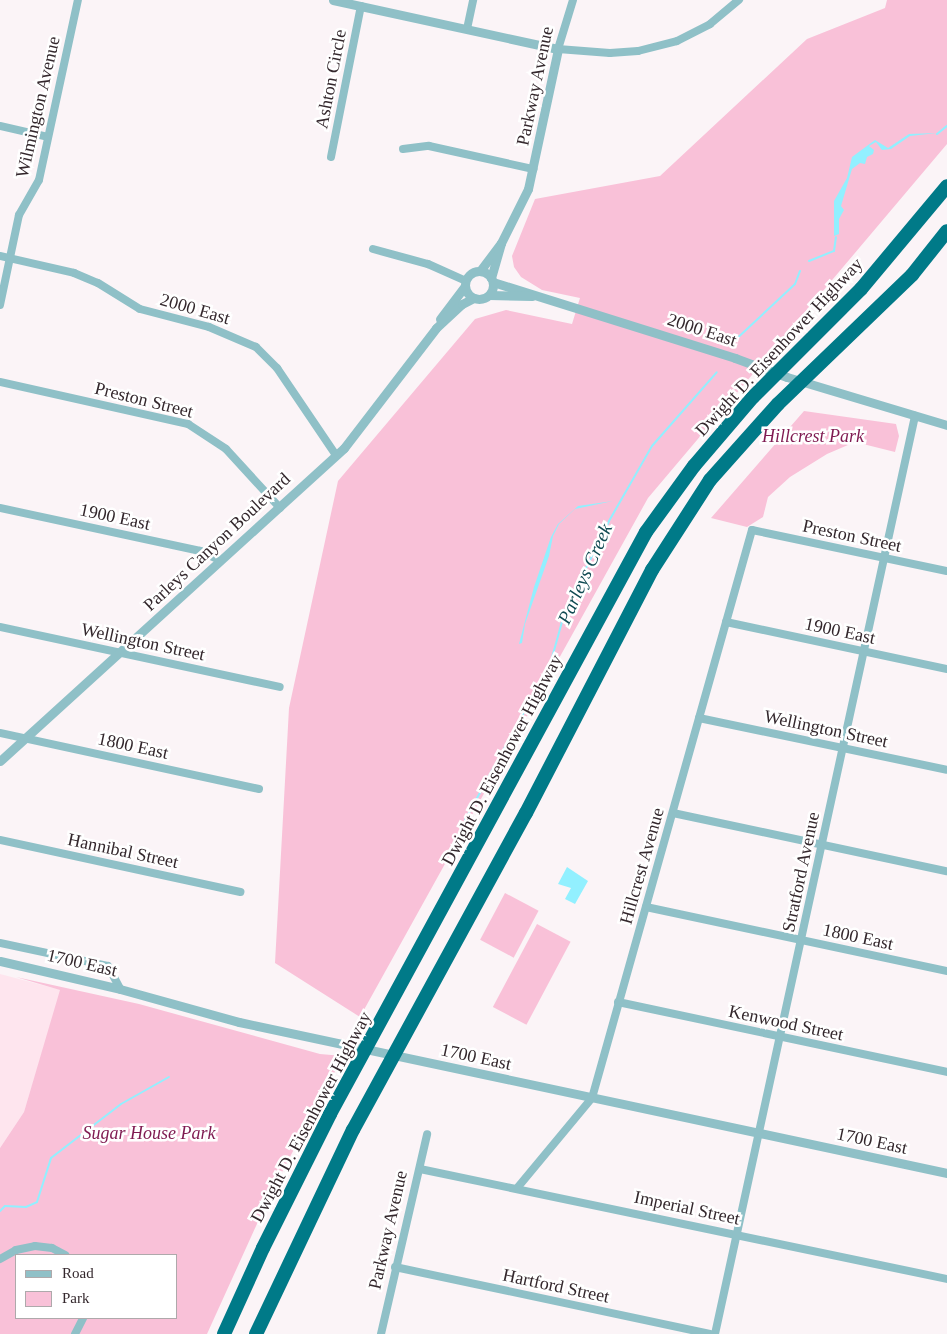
<!DOCTYPE html>
<html>
<head>
<meta charset="utf-8">
<style>
	body { margin:0 }
	#map { position:relative; width:947px; height:1334px; overflow:hidden; background:#fbf4f7; font-family:"Times New Roman",serif }
	div>[style] { position:absolute }
	.built>* { inset:0; background:#fee5ee }
	.green>* { inset:0; background:#f9c1d8; transform-origin:0 0 }
	.water>* { inset:0; background:#92f0ff }
	.stream>* { height:2px; margin:-1px; padding:0 1px; transform-origin:1px; border-radius:1px; background:#92f0ff }
	.minor>* { height:8px; margin:-4px; padding:0 4px; transform-origin:4px; border-radius:4px; background:#8fc0c7 }
	.tertiary>* { height:9px; margin:-4.5px; padding:0 4.5px; transform-origin:4.5px; border-radius:4.5px; background:#8fc0c7 }
	.tertiary>.ring { margin:-4.5px; padding:0; box-sizing:content-box; background:none; border:9px solid #8fc0c7; border-radius:50% }
	.motorway>* { height:14px; margin:-7px; padding:0 7px; transform-origin:7px; border-radius:7px; background:#007a88 }
	span { translate:-50% -50%; white-space:nowrap; text-align:center; line-height:1.15; -webkit-text-stroke:5px #fff; paint-order:stroke }
	.street-label { font-size:18px; color:#34282d }
	.park-label { font-size:18px; color:#7f1a51; font-style:italic }
	.water-label { font-size:19px; color:#104a52; font-style:italic }
	.legend { position:absolute; left:15px; top:1254px; width:162px; height:65px; box-sizing:border-box; background:#fff; border:1px solid #aea9ab; margin:0; padding:6px 9px; list-style:none; font-size:15px; color:#34282d }
	.legend li { display:flex; align-items:center; gap:10px; height:25px }
	.legend b { width:25px; border:1px solid #aea9ab }
</style>
</head>
<body>
<div id="map">
	<div class="built">
		<div style="clip-path:polygon(0 974px,61px 990px,24px 1112px,0 1148px)"></div>
	</div>
	<div class="green">
		<div style="clip-path:polygon(887px 0,947px 0,947px 144px,648px 498px,360px 1017px,275px 963px,289px 708px,338px 481px,475px 319px,506px 310px,572px 324px,580px 298px,542px 290px,521px 277px,514px 267px,512px 256px,535px 199px,660px 176px,807px 39px,885px 8px)"></div>
		<div style="clip-path:polygon(804px 411px,896px 424px,899px 436px,895px 452px,855px 442px,827px 454px,790px 477px,768px 497px,763px 517px,747px 527px,711px 518px)"></div>
		<div style="left:505px;top:893px;width:38px;height:53px;rotate:28deg"></div>
		<div style="left:537px;top:924px;width:38px;height:94px;rotate:28deg"></div>
		<div style="clip-path:polygon(evenodd,16px 977px,139px 1004px,320px 1054px,343px 1056px,271px 1193px,207px 1334px,0 1334px,0 1148px,24px 1112px,60px 990px,16px 977px,16px 1255px,176px 1255px,176px 1318px,16px 1318px,16px 1255px)"></div>
	</div>
	<div class="water">
		<div style="clip-path:polygon(937px 133px,910px 136px,891px 149px,882px 150px,876px 142px,869px 146px,874px 150px,873px 154px,867px 157px,865px 164px,860px 163px,852px 169px,841px 206px,844px 210px,839px 219px,839px 234px,834px 236px,834px 201px,847px 178px,852px 157px,875px 140px,888px 148px,909px 134px)"></div>
		<div style="clip-path:polygon(613px 501px,575px 509px,559px 524px,553px 536px,549px 556px,525px 624px,522px 643px,519px 644px,534px 587px,551px 537px,558px 524px,578px 506px)"></div>
		<div style="clip-path:polygon(567px 867px,588px 881px,575px 904px,565px 899px,571px 888px,558px 884px)"></div>
	</div>
	<div class="stream">
		<div style="left:937px;top:134px;width:13px;rotate:-39deg"></div>
		<div style="left:809px;top:261px;width:27px;rotate:-22deg"></div>
		<div style="left:834px;top:251px;width:14px;rotate:-82deg"></div>
		<div style="left:732px;top:343px;width:86px;rotate:-43.1deg"></div>
		<div style="left:795px;top:284px;width:14px;rotate:-69deg"></div>
		<div style="left:465px;top:820px;width:177px;rotate:-61.3deg"></div>
		<div style="left:550px;top:665px;width:56px;rotate:-74.5deg"></div>
		<div style="left:565px;top:611px;width:100px;rotate:-63.9deg"></div>
		<div style="left:609px;top:521px;width:86px;rotate:-60.2deg"></div>
		<div style="left:652px;top:446px;width:98px;rotate:-48.7deg"></div>
		<div style="left:0;top:1211px;width:7px;rotate:-45deg"></div>
		<div style="left:5px;top:1206px;width:21px;rotate:3deg"></div>
		<div style="left:26px;top:1207px;width:12px;rotate:-24deg"></div>
		<div style="left:37px;top:1202px;width:46px;rotate:-72.3deg"></div>
		<div style="left:51px;top:1158px;width:88px;rotate:-37.6deg"></div>
		<div style="left:121px;top:1104px;width:55px;rotate:-29.4deg"></div>
	</div>
	<div class="minor">
		<div style="left:573px;top:0;width:51px;rotate:107deg"></div>
		<div style="left:558px;top:49px;width:52px;rotate:4.4deg"></div>
		<div style="left:610px;top:53px;width:28px;rotate:-4deg"></div>
		<div style="left:638px;top:51px;width:40px;rotate:-14.4deg"></div>
		<div style="left:677px;top:41px;width:37px;rotate:-27deg"></div>
		<div style="left:710px;top:24px;width:38px;rotate:-40deg"></div>
		<div style="left:467px;top:29px;width:30px;rotate:-78deg"></div>
		<div style="left:0;top:126px;width:49px;rotate:12.9deg"></div>
		<div style="left:403px;top:149px;width:26px;rotate:-7deg"></div>
		<div style="left:429px;top:146px;width:107px;rotate:12.5deg"></div>
		<div style="left:331px;top:157px;width:154px;rotate:-78.8deg"></div>
		<div style="left:373px;top:249px;width:57px;rotate:15.3deg"></div>
		<div style="left:428px;top:264px;width:42px;rotate:24.1deg"></div>
		<div style="left:0;top:256px;width:76px;rotate:12.9deg"></div>
		<div style="left:74px;top:273px;width:26px;rotate:23deg"></div>
		<div style="left:98px;top:283px;width:49px;rotate:31.8deg"></div>
		<div style="left:140px;top:309px;width:71px;rotate:14.6deg"></div>
		<div style="left:209px;top:327px;width:51px;rotate:23.1deg"></div>
		<div style="left:256px;top:347px;width:30px;rotate:45deg"></div>
		<div style="left:277px;top:368px;width:105px;rotate:55.9deg"></div>
		<div style="left:0;top:305px;width:92px;rotate:-78.1deg"></div>
		<div style="left:19px;top:215px;width:40px;rotate:-60.3deg"></div>
		<div style="left:39px;top:180px;width:184px;rotate:-77.8deg"></div>
		<div style="left:0;top:382px;width:193px;rotate:12.6deg"></div>
		<div style="left:188px;top:424px;width:45px;rotate:33.3deg"></div>
		<div style="left:226px;top:449px;width:80px;rotate:47.5deg"></div>
		<div style="left:0;top:508px;width:205px;rotate:12.1deg"></div>
		<div style="left:200px;top:551px;width:23px;rotate:25deg"></div>
		<div style="left:726px;top:622px;width:226px;rotate:12deg"></div>
		<div style="left:0;top:627px;width:286px;rotate:12.1deg"></div>
		<div style="left:699px;top:718px;width:253px;rotate:11.8deg"></div>
		<div style="left:0;top:733px;width:265px;rotate:12.2deg"></div>
		<div style="left:673px;top:813px;width:280px;rotate:12deg"></div>
		<div style="left:0;top:840px;width:246px;rotate:12.2deg"></div>
		<div style="left:646px;top:907px;width:308px;rotate:12deg"></div>
		<div style="left:0;top:943px;width:110px;rotate:12deg"></div>
		<div style="left:108px;top:966px;width:26px;rotate:62deg"></div>
		<div style="left:618px;top:1002px;width:336px;rotate:12deg"></div>
		<div style="left:420px;top:1169px;width:538px;rotate:11.79deg"></div>
		<div style="left:518px;top:1187px;width:116px;rotate:-50.3deg"></div>
		<div style="left:592px;top:1098px;width:590px;rotate:-74.27deg"></div>
		<div style="left:752px;top:530px;width:199px;rotate:11.9deg"></div>
		<div style="left:0;top:1259px;width:18px;rotate:-29deg"></div>
		<div style="left:16px;top:1250px;width:19px;rotate:-12deg"></div>
		<div style="left:35px;top:1246px;width:17px;rotate:7deg"></div>
		<div style="left:52px;top:1248px;width:15px;rotate:28deg"></div>
		<div style="left:395px;top:1267px;width:322px;rotate:12deg"></div>
		<div style="left:75px;top:1334px;width:18px;rotate:-63deg"></div>
		<div style="left:381px;top:1334px;width:205px;rotate:-77deg"></div>
		<div style="left:715px;top:1334px;width:940px;rotate:-77.71deg"></div>
	</div>
	<div class="tertiary">
		<div style="left:333px;top:0;width:230px;rotate:12.3deg"></div>
		<div style="left:558px;top:49px;width:143px;rotate:102.1deg"></div>
		<div style="left:528px;top:189px;width:60px;rotate:116.6deg"></div>
		<div style="left:501px;top:243px;width:35px;rotate:127deg"></div>
		<div class="ring" style="left:465px;top:271px;width:19px;height:19px"></div>
		<div style="left:491px;top:278px;width:36px;rotate:-74deg"></div>
		<div style="left:493px;top:282px;width:254px;rotate:17.4deg"></div>
		<div style="left:735px;top:358px;width:55px;rotate:20.1deg"></div>
		<div style="left:787px;top:377px;width:167px;rotate:16.7deg"></div>
		<div style="left:489px;top:295px;width:43px;rotate:1.3deg"></div>
		<div style="left:440px;top:319px;width:41px;rotate:-52.9deg"></div>
		<div style="left:0;top:761px;width:465px;rotate:-42.3deg"></div>
		<div style="left:344px;top:448px;width:151px;rotate:-52.5deg"></div>
		<div style="left:436px;top:328px;width:35px;rotate:-43deg"></div>
		<div style="left:462px;top:304px;width:13px;rotate:-27deg"></div>
		<div style="left:0;top:961px;width:123px;rotate:13.1deg"></div>
		<div style="left:120px;top:989px;width:123px;rotate:15.5deg"></div>
		<div style="left:239px;top:1022px;width:724px;rotate:12.04deg"></div>
	</div>
	<div class="motorway">
		<div style="left:224px;top:1334px;width:94px;rotate:-65.6deg"></div>
		<div style="left:263px;top:1248px;width:150px;rotate:-63.4deg"></div>
		<div style="left:330px;top:1114px;width:662px;rotate:-61.5deg"></div>
		<div style="left:646px;top:532px;width:82px;rotate:-54deg"></div>
		<div style="left:694px;top:466px;width:91px;rotate:-49.5deg"></div>
		<div style="left:753px;top:397px;width:153px;rotate:-45deg"></div>
		<div style="left:861px;top:289px;width:134px;rotate:-50.1deg"></div>
		<div style="left:256px;top:1334px;width:226px;rotate:-64.6deg"></div>
		<div style="left:353px;top:1130px;width:361px;rotate:-61.4deg"></div>
		<div style="left:526px;top:813px;width:274px;rotate:-62.6deg"></div>
		<div style="left:652px;top:570px;width:107px;rotate:-57.2deg"></div>
		<div style="left:710px;top:480px;width:102px;rotate:-48.2deg"></div>
		<div style="left:778px;top:404px;width:186px;rotate:-43.9deg"></div>
		<div style="left:912px;top:275px;width:56px;rotate:-51.5deg"></div>
	</div>
	<div class="street-label">
		<span style="left:331px;top:79px;rotate:-79deg">Ashton Circle</span>
		<span style="left:535px;top:86px;rotate:-78deg">Parkway Avenue</span>
		<span style="left:38px;top:107px;rotate:-77deg">Wilmington Avenue</span>
		<span style="left:195px;top:309px;rotate:16deg">2000 East</span>
		<span style="left:702px;top:330px;rotate:18deg">2000 East</span>
		<span style="left:779px;top:347px;rotate:-47deg">Dwight D. Eisenhower Highway</span>
		<span style="left:144px;top:400px;rotate:14deg">Preston Street</span>
		<span style="left:115px;top:517px;rotate:12deg">1900 East</span>
		<span style="left:852px;top:536px;rotate:12deg">Preston Street</span>
		<span style="left:217px;top:542px;rotate:-43deg">Parleys Canyon Boulevard</span>
		<span style="left:840px;top:631px;rotate:12deg">1900 East</span>
		<span style="left:143px;top:642px;rotate:12deg">Wellington Street</span>
		<span style="left:826px;top:729px;rotate:12deg">Wellington Street</span>
		<span style="left:133px;top:746px;rotate:12deg">1800 East</span>
		<span style="left:502px;top:760px;rotate:-62deg">Dwight D. Eisenhower Highway</span>
		<span style="left:123px;top:851px;rotate:12deg">Hannibal Street</span>
		<span style="left:642px;top:866px;rotate:-74deg">Hillcrest Avenue</span>
		<span style="left:801px;top:872px;rotate:-78deg">Stratford Avenue</span>
		<span style="left:858px;top:937px;rotate:12deg">1800 East</span>
		<span style="left:82px;top:963px;rotate:13deg">1700 East</span>
		<span style="left:786px;top:1023px;rotate:12deg">Kenwood Street</span>
		<span style="left:476px;top:1057px;rotate:12deg">1700 East</span>
		<span style="left:311px;top:1117px;rotate:-62deg">Dwight D. Eisenhower Highway</span>
		<span style="left:872px;top:1141px;rotate:12deg">1700 East</span>
		<span style="left:687px;top:1208px;rotate:12deg">Imperial Street</span>
		<span style="left:388px;top:1230px;rotate:-77deg">Parkway Avenue</span>
		<span style="left:556px;top:1286px;rotate:12deg">Hartford Street</span>
	</div>
	<div class="park-label">
		<span style="left:813px;top:436px">Hillcrest Park</span>
		<span style="left:149px;top:1133px">Sugar House Park</span>
	</div>
	<div class="water-label">
		<span style="left:585px;top:574px;rotate:-66deg">Parleys Creek</span>
	</div>
	<ul class="legend">
	<li><b style="height:6px;background:#8fc0c7"></b>Road</li>
	<li><b style="height:14px;background:#f9c1d8"></b>Park</li>
	</ul>
</div>
</body>
</html>
